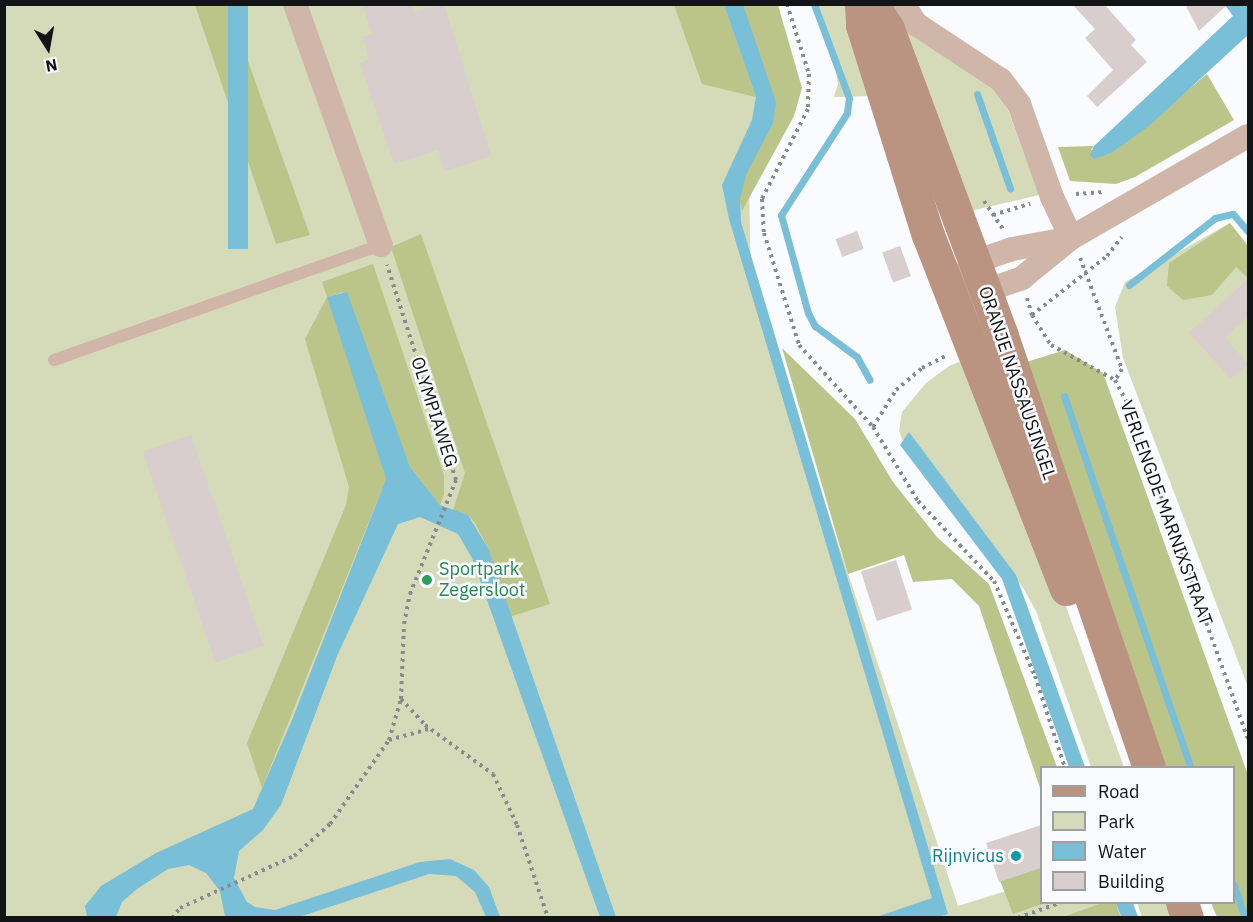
<!DOCTYPE html>
<html>
<head>
<meta charset="utf-8">
<style>
	body { margin:0 }
	#map { position:relative; width:1253px; height:922px; overflow:hidden; background:#fafbfe; font-family:"IBM Plex Sans",sans-serif }
	div>[style] { position:absolute }
	.green>* { inset:0; background:#d5dbb8 }
	.forest>* { inset:0; background:#bbc489 }
	.water>* { inset:0; background:#78bfd7; transform-origin:0 0 }
	.stream>* { height:7px; margin:-3.5px; padding:0 3.5px; transform-origin:3.5px; border-radius:3.5px; background:#78bfd7 }
	.building>* { inset:0; background:#d7cecd; transform-origin:0 0 }
	.path>* { height:4px; margin-top:-2px; transform-origin:0; background:repeating-linear-gradient(90deg,#898a8d 0 3px,transparent 0 7.5px) }
	.lane>* { height:12px; margin:-6px; padding:0 6px; transform-origin:6px; border-radius:6px; background:#d0b6a8 }
	.street>* { height:24px; margin:-12px; padding:0 12px; transform-origin:12px; border-radius:12px; background:#d0b6a8 }
	.secondary>* { height:33px; margin:-16.5px; padding:0 16.5px; transform-origin:16.5px; border-radius:16.5px; background:#ba9480 }
	.dots>* { width:16px; height:16px; translate:-50% -50%; box-sizing:border-box; border:3px solid #fafbfe; border-radius:50% }
	span { translate:-50% -50%; white-space:nowrap; text-align:center; line-height:1.15; -webkit-text-stroke:5px #fafbfe; paint-order:stroke }
	.street-label { font-size:18px; color:#131416 }
	.leisure-label { font-size:18px; color:#27864d }
	.left { translate:0 -50%; text-align:left }
	.culture-label { font-size:18px; color:#0d838f }
	.right { translate:-100% -50%; text-align:right }
	.frame { position:absolute; inset:0; border:6px solid #131416; pointer-events:none }
	.legend { position:absolute; left:1040px; top:766px; width:195px; height:138px; box-sizing:border-box; background:#fafbfe; border:2px solid #9e9fa1; margin:0; padding:8px 10px; list-style:none; font-size:18px; color:#131416 }
	.legend li { display:flex; align-items:center; gap:12px; height:30px }
	.legend b { width:30px; border:2px solid #9e9fa1 }
	.north { position:absolute; left:18px; top:18px; width:60px; height:60px; -webkit-text-stroke:4px #fafbfe; paint-order:stroke; rotate:169deg; font-size:16px; font-weight:700; line-height:24px; text-align:center; color:#131416 }
	.north::after { content:''; display:block; margin:auto; width:21px; height:27px; background:#131416; clip-path:polygon(50% 0,100% 100%,50% 72%,0 100%) }
</style>
</head>
<body>
<div id="map">
	<div class="green">
		<div style="clip-path:polygon(5px 5px,753px 5px,779px 78px,749px 188px,751px 280px,958px 906px,1041px 880px,1042px 902px,1098px 903px,1103px 917px,5px 918px)"></div>
		<div style="clip-path:polygon(817px 5px,846px 5px,874px 96px,834px 97px,838px 84px,834px 57px)"></div>
		<div style="clip-path:polygon(898px 25px,996px 77px,1039px 195px,962px 213px)"></div>
		<div style="clip-path:polygon(1230px 223px,1248px 246px,1248px 687px,1123px 358px,1115px 307px,1125px 282px)"></div>
		<div style="clip-path:polygon(976px 355px,1093px 682px,1124px 767px,1091px 767px,1036px 611px,1022px 586px,906px 449px,899px 431px,902px 412px,926px 383px,949px 366px)"></div>
		<div style="clip-path:polygon(1137px 903px,1171px 903px,1176px 917px,1142px 917px)"></div>
	</div>
	<div class="forest">
		<div style="clip-path:polygon(195px 5px,228px 5px,310px 235px,276px 244px)"></div>
		<div style="clip-path:polygon(674px 5px,724px 5px,756px 97px,702px 84px)"></div>
		<div style="clip-path:polygon(739px 5px,778px 5px,802px 88px,794px 116px,742px 211px,737px 188px,764px 123px)"></div>
		<div style="clip-path:polygon(1207px 74px,1234px 120px,1135px 177px,1116px 184px,1070px 181px,1058px 147px,1094px 146px,1091px 150px,1113px 152px)"></div>
		<div style="clip-path:polygon(1230px 223px,1248px 246px,1248px 278px,1236px 267px,1212px 295px,1183px 300px,1167px 286px,1169px 263px)"></div>
		<div style="clip-path:polygon(421px 234px,550px 604px,509px 617px,488px 548px,475px 523px,468px 515px,453px 510px,465px 473px,391px 247px)"></div>
		<div style="clip-path:polygon(373px 264px,444px 475px,444px 494px,440px 505px,410px 467px,343px 292px,328px 297px,386px 479px,262px 788px,247px 743px,346px 505px,349px 487px,305px 339px,327px 297px,322px 282px)"></div>
		<div style="clip-path:polygon(782px 348px,855px 419px,893px 482px,937px 537px,989px 584px,1057px 767px,1042px 768px,1041px 791px,979px 606px,952px 579px,913px 582px,904px 555px,848px 574px)"></div>
		<div style="clip-path:polygon(1065px 350px,1103px 373px,1248px 775px,1248px 917px,1217px 917px,1211px 903px,1234px 902px,1234px 768px,1163px 767px,1020px 364px)"></div>
		<div style="clip-path:polygon(1041px 866px,1042px 902px,1045px 903px,1013px 914px,999px 878px)"></div>
		<div style="clip-path:polygon(1105px 902px,1116px 903px,1121px 918px,1060px 918px)"></div>
	</div>
	<div class="water">
		<div style="left:228px;top:5px;width:20px;height:244px"></div>
		<div style="clip-path:polygon(724px 5px,743px 5px,776px 102px,773px 123px,746px 175px,740px 198px,741px 222px,948px 914px,938px 917px,876px 917px,932px 898px,729px 219px,722px 185px,752px 120px,756px 97px)"></div>
		<div style="clip-path:polygon(1225px 5px,1248px 5px,1248px 35px,1150px 125px,1113px 152px,1094px 159px,1090px 155px,1094px 146px,1233px 16px)"></div>
		<div style="clip-path:polygon(347px 292px,410px 467px,440px 505px,468px 515px,488px 548px,616px 917px,600px 917px,472px 558px,458px 534px,420px 517px,398px 524px,337px 656px,281px 805px,263px 830px,239px 851px,234px 878px,247px 902px,255px 907px,275px 910px,420px 862px,450px 859px,474px 870px,489px 887px,500px 917px,486px 917px,475px 892px,456px 876px,429px 874px,299px 917px,225px 917px,220px 891px,206px 873px,189px 865px,168px 869px,137px 889px,122px 902px,116px 917px,87px 917px,85px 906px,101px 886px,156px 853px,253px 809px,292px 720px,386px 479px,327px 297px)"></div>
		<div style="clip-path:polygon(909px 432px,1016px 575px,1085px 767px,1069px 767px,1002px 579px,900px 445px)"></div>
		<div style="clip-path:polygon(1116px 903px,1133px 903px,1138px 917px,1121px 917px)"></div>
	</div>
	<div class="stream">
		<div style="left:814px;top:4px;width:100px;rotate:69.6deg"></div>
		<div style="left:849px;top:98px;width:15px;rotate:98deg"></div>
		<div style="left:847px;top:113px;width:121px;rotate:122.9deg"></div>
		<div style="left:781px;top:215px;width:102px;rotate:74.6deg"></div>
		<div style="left:808px;top:313px;width:15px;rotate:62deg"></div>
		<div style="left:815px;top:326px;width:52px;rotate:36.4deg"></div>
		<div style="left:857px;top:357px;width:26px;rotate:61deg"></div>
		<div style="left:977px;top:94px;width:100px;rotate:70.7deg"></div>
		<div style="left:1129px;top:285px;width:109px;rotate:-37.9deg"></div>
		<div style="left:1215px;top:218px;width:18px;rotate:-13deg"></div>
		<div style="left:1233px;top:214px;width:23px;rotate:49deg"></div>
		<div style="left:1064px;top:396px;width:393px;rotate:71.2deg"></div>
		<div style="left:1234px;top:885px;width:35px;rotate:72deg"></div>
	</div>
	<div class="building">
		<div style="clip-path:polygon(362px 4px,411px 4px,414px 12px,444px 4px,491px 156px,445px 171px,438px 150px,394px 164px,360px 63px,369px 59px,363px 37px,372px 34px)"></div>
		<div style="clip-path:polygon(1072px 4px,1104px 4px,1136px 40px,1131px 45px,1147px 62px,1097px 107px,1087px 96px,1113px 70px,1085px 38px,1095px 29px)"></div>
		<div style="clip-path:polygon(1185px 4px,1228px 4px,1199px 31px)"></div>
		<div style="left:857px;top:231px;width:19px;height:23px;rotate:69deg"></div>
		<div style="left:900px;top:246px;width:32px;height:19px;rotate:70deg"></div>
		<div style="clip-path:polygon(1248px 279px,1248px 316px,1225px 338px,1248px 364px,1231px 379px,1189px 333px)"></div>
		<div style="left:191px;top:435px;width:223px;height:51px;rotate:71deg"></div>
		<div style="left:896px;top:560px;width:52px;height:37px;rotate:72deg"></div>
		<div style="clip-path:polygon(1041px 825px,1041px 868px,999px 882px,986px 843px)"></div>
	</div>
	<div class="path">
		<div style="left:787px;top:4px;width:73px;rotate:72.6deg"></div>
		<div style="left:809px;top:74px;width:35px;rotate:92deg"></div>
		<div style="left:808px;top:109px;width:101px;rotate:117.1deg"></div>
		<div style="left:762px;top:199px;width:34px;rotate:87deg"></div>
		<div style="left:764px;top:233px;width:117px;rotate:72.6deg"></div>
		<div style="left:799px;top:345px;width:110px;rotate:47.9deg"></div>
		<div style="left:873px;top:427px;width:87px;rotate:58.7deg"></div>
		<div style="left:918px;top:501px;width:110px;rotate:46.5deg"></div>
		<div style="left:994px;top:581px;width:103px;rotate:66.7deg"></div>
		<div style="left:1035px;top:676px;width:97px;rotate:71.9deg"></div>
		<div style="left:1076px;top:194px;width:28px;rotate:-4deg"></div>
		<div style="left:984px;top:201px;width:34px;rotate:56deg"></div>
		<div style="left:993px;top:215px;width:39px;rotate:-17deg"></div>
		<div style="left:1080px;top:258px;width:119px;rotate:69.3deg"></div>
		<div style="left:1122px;top:369px;width:13px;rotate:122deg"></div>
		<div style="left:1027px;top:298px;width:18px;rotate:74deg"></div>
		<div style="left:1032px;top:315px;width:36px;rotate:58deg"></div>
		<div style="left:1051px;top:345px;width:73px;rotate:28.7deg"></div>
		<div style="left:1115px;top:380px;width:27px;rotate:62deg"></div>
		<div style="left:1128px;top:404px;width:357px;rotate:70.3deg"></div>
		<div style="left:1032px;top:315px;width:95px;rotate:-38.2deg"></div>
		<div style="left:1107px;top:256px;width:24px;rotate:-52deg"></div>
		<div style="left:873px;top:427px;width:44px;rotate:-58.1deg"></div>
		<div style="left:896px;top:390px;width:34px;rotate:-40deg"></div>
		<div style="left:922px;top:368px;width:27px;rotate:-27deg"></div>
		<div style="left:401px;top:699px;width:35px;rotate:47deg"></div>
		<div style="left:425px;top:725px;width:84px;rotate:35.8deg"></div>
		<div style="left:493px;top:774px;width:56px;rotate:64.8deg"></div>
		<div style="left:517px;top:825px;width:98px;rotate:71.6deg"></div>
		<div style="left:389px;top:740px;width:41px;rotate:-15.4deg"></div>
		<div style="left:172px;top:918px;width:13px;rotate:-51deg"></div>
		<div style="left:180px;top:908px;width:125px;rotate:-24.5deg"></div>
		<div style="left:294px;top:856px;width:48px;rotate:-41.6deg"></div>
		<div style="left:330px;top:824px;width:103px;rotate:-54.9deg"></div>
		<div style="left:389px;top:740px;width:43px;rotate:-73.7deg"></div>
		<div style="left:401px;top:699px;width:75px;rotate:-87.7deg"></div>
		<div style="left:404px;top:624px;width:31px;rotate:-79deg"></div>
		<div style="left:410px;top:594px;width:123px;rotate:-68deg"></div>
		<div style="left:456px;top:480px;width:226px;rotate:-107.8deg"></div>
		<div style="left:1018px;top:918px;width:47px;rotate:-20deg"></div>
	</div>
	<div class="lane">
		<div style="left:54px;top:360px;width:347px;rotate:-19.4deg"></div>
	</div>
	<div class="street">
		<div style="left:295px;top:4px;width:256px;rotate:70.4deg"></div>
		<div style="left:903px;top:4px;width:24px;rotate:57deg"></div>
		<div style="left:916px;top:24px;width:102px;rotate:33.4deg"></div>
		<div style="left:1001px;top:80px;width:30px;rotate:53deg"></div>
		<div style="left:1019px;top:104px;width:99px;rotate:70.5deg"></div>
		<div style="left:1052px;top:197px;width:45px;rotate:65.1deg"></div>
		<div style="left:964px;top:275px;width:16px;rotate:-52deg"></div>
		<div style="left:974px;top:262px;width:40px;rotate:-18.9deg"></div>
		<div style="left:1012px;top:249px;width:56px;rotate:-10.3deg"></div>
		<div style="left:971px;top:292px;width:14px;rotate:-4deg"></div>
		<div style="left:985px;top:291px;width:39px;rotate:-19deg"></div>
		<div style="left:1022px;top:278px;width:63px;rotate:-39.2deg"></div>
		<div style="left:1071px;top:238px;width:204px;rotate:-30deg"></div>
	</div>
	<div class="secondary">
		<div style="left:861px;top:4px;width:21px;rotate:87deg"></div>
		<div style="left:862px;top:25px;width:220px;rotate:72.6deg"></div>
		<div style="left:928px;top:235px;width:380px;rotate:68.7deg"></div>
		<div style="left:872px;top:4px;width:30px;rotate:57deg"></div>
		<div style="left:888px;top:29px;width:327px;rotate:69.6deg"></div>
		<div style="left:1002px;top:336px;width:456px;rotate:71.2deg"></div>
		<div style="left:1182px;top:902px;width:17px;rotate:73deg"></div>
	</div>
	<div class="dots">
		<div style="left:427px;top:580px;background:#2e9e5b"></div>
		<div style="left:1016px;top:856px;background:#0f9aa8"></div>
	</div>
	<div class="street-label">
		<span style="left:1017px;top:383px;rotate:71deg">ORANJE NASSAUSINGEL</span>
		<span style="left:434px;top:412px;rotate:72deg">OLYMPIAWEG</span>
		<span style="left:1166px;top:513px;rotate:70deg">VERLENGDE MARNIXSTRAAT</span>
	</div>
	<div class="leisure-label">
		<span class="left" style="left:439px;top:580px">Sportpark<br>Zegersloot</span>
	</div>
	<div class="culture-label">
		<span class="right" style="left:1004px;top:856px">Rijnvicus</span>
	</div>
	<div class="frame"></div>
	<ul class="legend">
	<li><b style="height:8px;background:#ba9480"></b>Road</li>
	<li><b style="height:16px;background:#d5dbb8"></b>Park</li>
	<li><b style="height:16px;background:#78bfd7"></b>Water</li>
	<li><b style="height:16px;background:#d7cecd"></b>Building</li>
	</ul>
	<div class="north">N</div>
</div>
</body>
</html>
